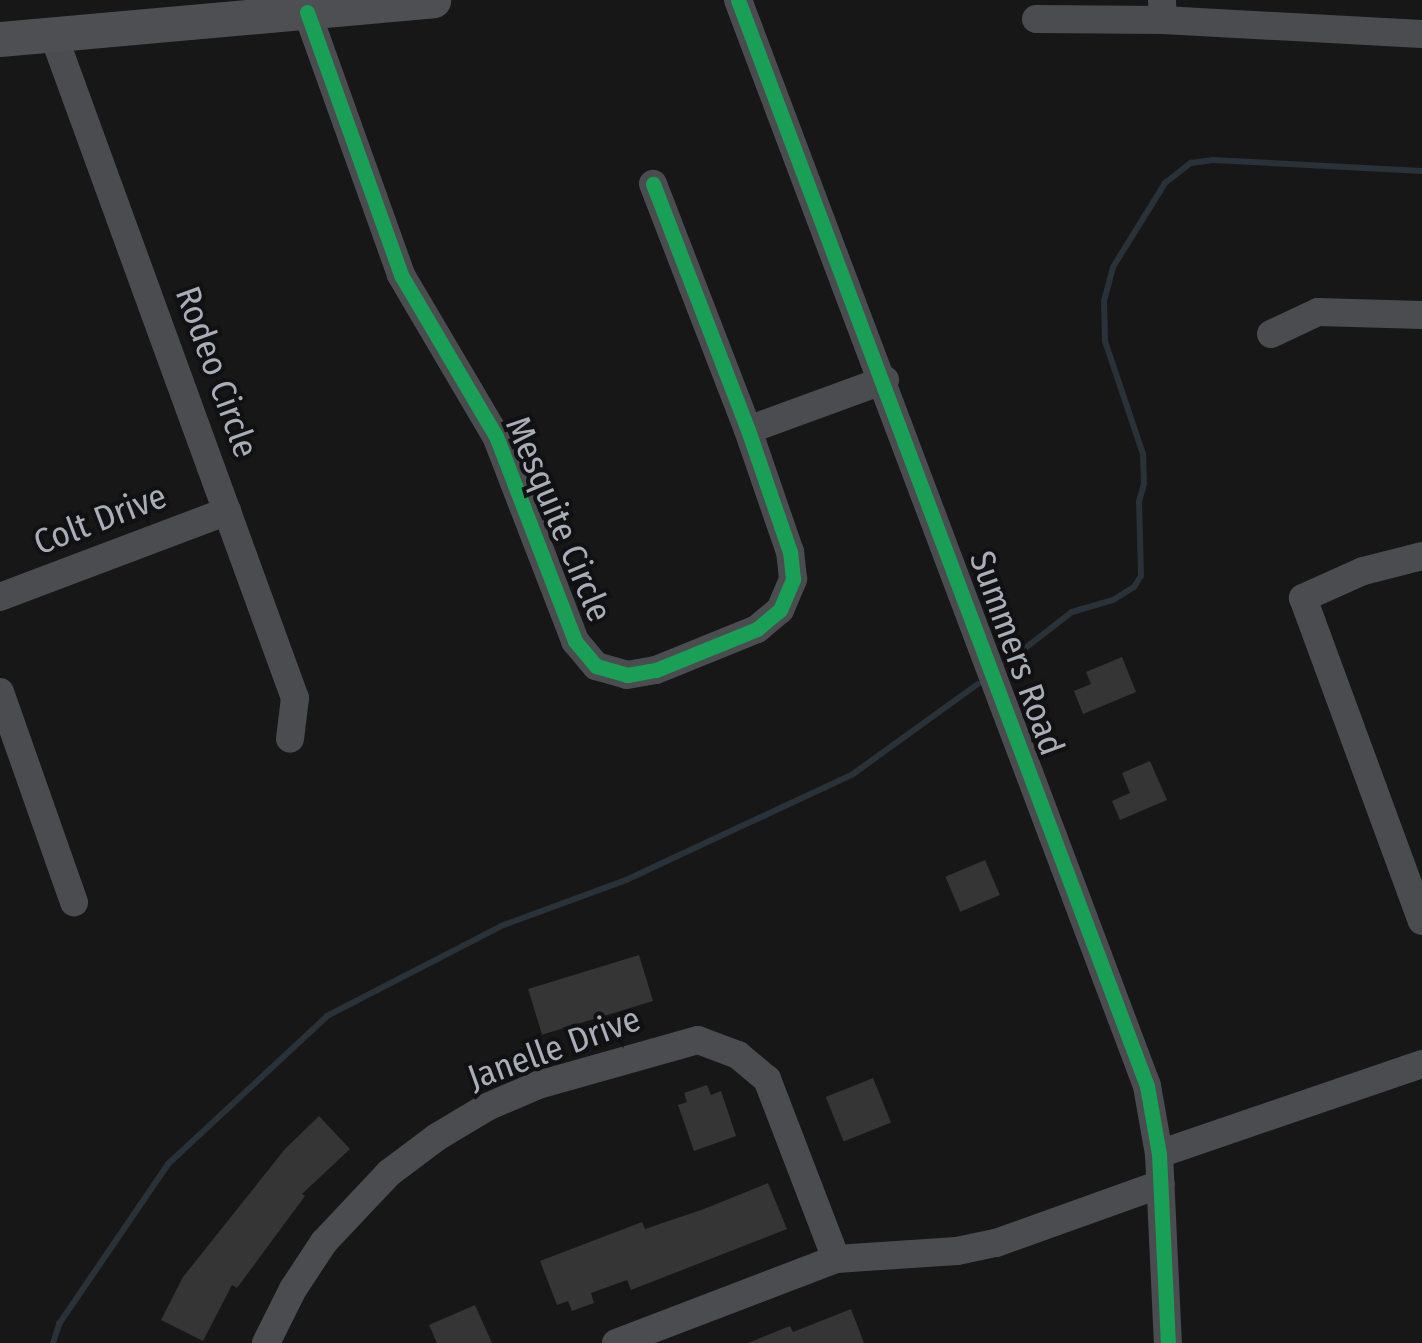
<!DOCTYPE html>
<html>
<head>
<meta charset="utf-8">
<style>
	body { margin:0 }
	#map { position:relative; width:1422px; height:1343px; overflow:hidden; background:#171717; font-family:"Fira Sans Condensed",sans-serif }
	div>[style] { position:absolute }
	.stream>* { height:6px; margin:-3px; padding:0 3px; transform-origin:3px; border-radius:3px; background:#2a3239 }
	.building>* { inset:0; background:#353536; transform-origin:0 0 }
	.minor>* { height:28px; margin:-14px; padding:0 14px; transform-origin:14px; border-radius:14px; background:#4b4c50 }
	.major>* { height:35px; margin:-17.5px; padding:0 17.5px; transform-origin:17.5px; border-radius:17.5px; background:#4d4f52 }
	.cycleway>* { height:15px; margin:-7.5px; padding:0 7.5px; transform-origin:7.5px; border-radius:7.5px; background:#1a9f57 }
	span { translate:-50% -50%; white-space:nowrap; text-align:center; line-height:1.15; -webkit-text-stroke:8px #111113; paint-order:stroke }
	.street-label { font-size:35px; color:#a8adb8 }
</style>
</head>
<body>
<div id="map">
	<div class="stream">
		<div style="left:1006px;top:663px;width:83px;rotate:-37.7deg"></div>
		<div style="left:1072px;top:612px;width:43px;rotate:-16.3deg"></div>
		<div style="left:1113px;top:600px;width:25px;rotate:-32deg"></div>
		<div style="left:1134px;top:587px;width:13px;rotate:-58deg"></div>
		<div style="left:1141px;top:576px;width:74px;rotate:-91.5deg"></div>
		<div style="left:1139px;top:502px;width:20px;rotate:-75deg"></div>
		<div style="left:1144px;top:483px;width:29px;rotate:-92deg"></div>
		<div style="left:1143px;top:454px;width:119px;rotate:-108.6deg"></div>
		<div style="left:1105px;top:341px;width:40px;rotate:-91.4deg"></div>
		<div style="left:1104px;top:301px;width:35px;rotate:-75deg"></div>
		<div style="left:1113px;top:267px;width:99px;rotate:-58.2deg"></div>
		<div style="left:1165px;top:183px;width:33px;rotate:-38deg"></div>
		<div style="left:1191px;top:163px;width:22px;rotate:-8deg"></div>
		<div style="left:1213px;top:160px;width:209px;rotate:3deg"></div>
		<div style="left:53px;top:1343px;width:20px;rotate:-72deg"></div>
		<div style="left:59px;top:1324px;width:194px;rotate:-55.7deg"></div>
		<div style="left:168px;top:1164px;width:217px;rotate:-42.9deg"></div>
		<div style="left:327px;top:1016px;width:196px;rotate:-27.3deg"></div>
		<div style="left:501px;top:926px;width:133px;rotate:-20.2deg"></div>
		<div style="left:626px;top:880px;width:251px;rotate:-25deg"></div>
		<div style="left:853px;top:774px;width:154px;rotate:-35.8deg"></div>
	</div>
	<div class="building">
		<div style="clip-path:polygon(1122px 657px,1136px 692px,1083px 714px,1074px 691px,1091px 684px,1086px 672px)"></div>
		<div style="clip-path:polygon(1150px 761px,1167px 800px,1120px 820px,1112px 801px,1130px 793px,1122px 773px)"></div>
		<div style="left:985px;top:860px;width:38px;height:43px;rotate:67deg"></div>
		<div style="left:639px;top:955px;width:48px;height:116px;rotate:73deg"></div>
		<div style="left:873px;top:1078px;width:48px;height:51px;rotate:68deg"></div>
		<div style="clip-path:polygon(707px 1085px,711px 1095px,721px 1091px,736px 1136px,694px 1151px,678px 1105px,687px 1102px,684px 1093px)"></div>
		<div style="clip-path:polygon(319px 1116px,350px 1149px,302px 1194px,305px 1196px,237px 1288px,232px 1285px,203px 1341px,161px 1320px,183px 1277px,285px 1149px)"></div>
		<div style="clip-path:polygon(768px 1183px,787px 1229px,631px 1290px,627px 1280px,591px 1293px,594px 1303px,572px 1311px,568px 1301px,557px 1305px,540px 1261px,642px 1222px,645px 1229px,704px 1209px)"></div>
		<div style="clip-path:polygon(475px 1305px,492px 1343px,437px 1343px,429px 1325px)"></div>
		<div style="clip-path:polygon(851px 1309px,864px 1343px,748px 1343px,790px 1326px,793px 1332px)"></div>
	</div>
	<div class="minor">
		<div style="left:738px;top:0;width:1160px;rotate:69.36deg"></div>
		<div style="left:1147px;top:1086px;width:69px;rotate:80deg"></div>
		<div style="left:1159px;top:1154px;width:189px;rotate:87.3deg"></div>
		<div style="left:307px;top:12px;width:279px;rotate:70.3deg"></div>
		<div style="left:401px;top:275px;width:187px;rotate:59.5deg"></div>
		<div style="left:496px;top:436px;width:220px;rotate:68.9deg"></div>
		<div style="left:575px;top:641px;width:33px;rotate:50deg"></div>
		<div style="left:596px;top:666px;width:32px;rotate:16deg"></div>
		<div style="left:627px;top:675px;width:29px;rotate:-10deg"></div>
		<div style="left:656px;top:670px;width:109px;rotate:-22.1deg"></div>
		<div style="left:757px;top:629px;width:30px;rotate:-40deg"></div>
		<div style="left:780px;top:610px;width:34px;rotate:-67deg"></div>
		<div style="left:793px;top:579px;width:27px;rotate:-96deg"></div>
		<div style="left:790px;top:552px;width:129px;rotate:-109deg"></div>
		<div style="left:748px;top:430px;width:264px;rotate:-111.1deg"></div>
		<div style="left:1036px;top:19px;width:127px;rotate:0.5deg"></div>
		<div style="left:1163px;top:20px;width:20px;rotate:-93deg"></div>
		<div style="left:1163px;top:20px;width:259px;rotate:3.1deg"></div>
		<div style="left:53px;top:34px;width:707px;rotate:69.98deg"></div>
		<div style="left:295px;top:698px;width:41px;rotate:97deg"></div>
		<div style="left:1271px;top:334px;width:52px;rotate:-25.1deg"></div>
		<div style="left:1318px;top:312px;width:104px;rotate:1.7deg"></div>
		<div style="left:748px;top:430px;width:146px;rotate:-20.1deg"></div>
		<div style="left:1422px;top:556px;width:61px;rotate:165.7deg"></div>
		<div style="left:1363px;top:571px;width:66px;rotate:155.8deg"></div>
		<div style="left:1303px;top:598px;width:344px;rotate:69.8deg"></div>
		<div style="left:0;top:597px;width:243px;rotate:-20.7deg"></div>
		<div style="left:0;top:692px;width:223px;rotate:70.6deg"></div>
		<div style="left:1159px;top:1154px;width:278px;rotate:-18.9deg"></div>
		<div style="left:266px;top:1343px;width:60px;rotate:-63.4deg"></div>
		<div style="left:293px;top:1289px;width:56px;rotate:-56.6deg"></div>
		<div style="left:324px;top:1242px;width:95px;rotate:-46.7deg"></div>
		<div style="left:389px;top:1173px;width:60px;rotate:-36.9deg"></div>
		<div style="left:437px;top:1137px;width:58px;rotate:-31deg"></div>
		<div style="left:487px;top:1107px;width:56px;rotate:-23.3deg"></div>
		<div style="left:538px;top:1085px;width:166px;rotate:-15.7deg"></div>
		<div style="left:698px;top:1040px;width:43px;rotate:20.6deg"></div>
		<div style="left:738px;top:1055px;width:38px;rotate:40deg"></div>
		<div style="left:767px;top:1079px;width:193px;rotate:69deg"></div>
		<div style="left:616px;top:1343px;width:235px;rotate:-20.9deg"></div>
		<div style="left:836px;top:1259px;width:121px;rotate:-3.8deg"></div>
		<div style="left:957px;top:1251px;width:40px;rotate:-12deg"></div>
		<div style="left:996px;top:1243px;width:175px;rotate:-19.7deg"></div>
	</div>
	<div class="major">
		<div style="left:0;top:39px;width:435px;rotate:-5.1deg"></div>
	</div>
	<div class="cycleway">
		<div style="left:738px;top:0;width:1160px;rotate:69.36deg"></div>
		<div style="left:1147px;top:1086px;width:69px;rotate:80deg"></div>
		<div style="left:1159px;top:1154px;width:189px;rotate:87.3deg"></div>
		<div style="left:307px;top:12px;width:279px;rotate:70.3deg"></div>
		<div style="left:401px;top:275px;width:187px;rotate:59.5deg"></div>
		<div style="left:496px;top:436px;width:220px;rotate:68.9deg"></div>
		<div style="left:575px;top:641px;width:33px;rotate:50deg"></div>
		<div style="left:596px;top:666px;width:32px;rotate:16deg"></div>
		<div style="left:627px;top:675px;width:29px;rotate:-10deg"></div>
		<div style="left:656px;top:670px;width:109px;rotate:-22.1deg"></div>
		<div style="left:757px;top:629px;width:30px;rotate:-40deg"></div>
		<div style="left:780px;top:610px;width:34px;rotate:-67deg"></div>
		<div style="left:793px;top:579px;width:27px;rotate:-96deg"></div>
		<div style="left:790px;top:552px;width:129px;rotate:-109deg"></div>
		<div style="left:748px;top:430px;width:264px;rotate:-111.1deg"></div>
	</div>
	<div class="street-label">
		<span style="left:217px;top:372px;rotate:70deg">Rodeo Circle</span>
		<span style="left:100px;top:519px;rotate:-21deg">Colt Drive</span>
		<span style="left:559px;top:519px;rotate:67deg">Mesquite Circle</span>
		<span style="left:1017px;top:653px;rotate:70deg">Summers Road</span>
		<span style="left:554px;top:1048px;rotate:-20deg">Janelle Drive</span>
	</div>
</div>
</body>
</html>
